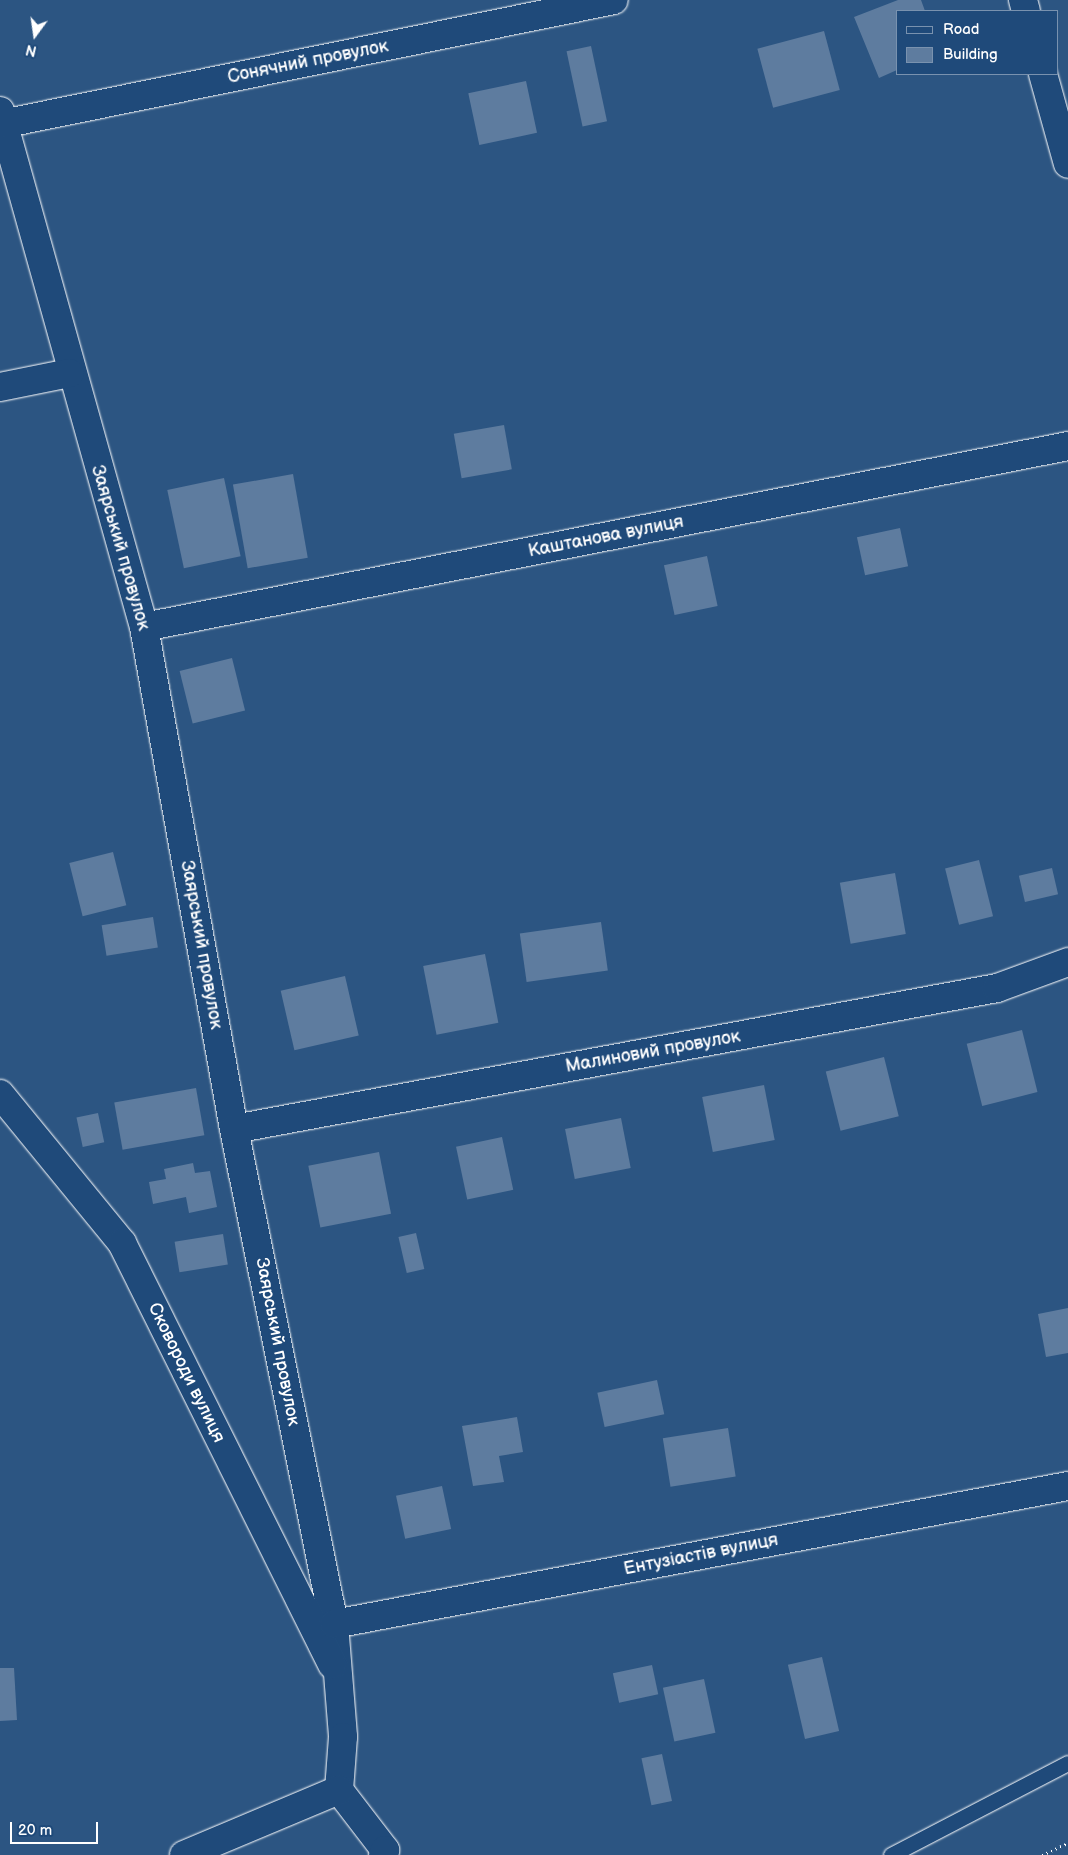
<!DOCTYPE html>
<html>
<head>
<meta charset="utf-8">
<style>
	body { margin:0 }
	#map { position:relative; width:1068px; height:1855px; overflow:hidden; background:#2c5582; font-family:"Balsamiq Sans",sans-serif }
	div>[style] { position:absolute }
	.building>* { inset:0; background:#5e7c9f; transform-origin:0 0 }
	.path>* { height:3px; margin-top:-1.5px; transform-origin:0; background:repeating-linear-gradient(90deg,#fff 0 1px,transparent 0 5px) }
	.roads { filter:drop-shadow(0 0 1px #fff) drop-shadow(0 0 1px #fff) }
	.service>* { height:15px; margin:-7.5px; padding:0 7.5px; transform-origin:7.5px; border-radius:7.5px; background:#1f4a7a }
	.minor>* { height:28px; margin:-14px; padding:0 14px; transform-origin:14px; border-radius:14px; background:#1f4a7a }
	span { translate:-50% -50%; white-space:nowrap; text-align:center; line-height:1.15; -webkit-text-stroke:5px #1f4a7a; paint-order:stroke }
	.street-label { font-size:18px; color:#fff }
	.legend { position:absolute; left:896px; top:10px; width:162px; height:65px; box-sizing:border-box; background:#1f4a7a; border:1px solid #7992af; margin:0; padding:6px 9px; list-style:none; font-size:15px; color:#fff }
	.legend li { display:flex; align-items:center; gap:10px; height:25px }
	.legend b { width:25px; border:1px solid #7992af }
	.north { position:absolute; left:10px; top:10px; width:50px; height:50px; -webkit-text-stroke:4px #1f4a7a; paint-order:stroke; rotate:194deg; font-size:14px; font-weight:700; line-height:20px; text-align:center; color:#fff }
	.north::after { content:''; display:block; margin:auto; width:18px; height:22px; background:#fff; clip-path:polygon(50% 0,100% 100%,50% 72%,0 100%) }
	.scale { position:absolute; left:10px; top:1822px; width:88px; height:22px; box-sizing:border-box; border:2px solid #fff; border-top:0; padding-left:6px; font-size:15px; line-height:18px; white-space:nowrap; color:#fff; -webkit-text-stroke:4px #1f4a7a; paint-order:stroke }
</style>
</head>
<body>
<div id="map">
	<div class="building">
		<div style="clip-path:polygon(898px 0,921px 0,925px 11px,897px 11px,897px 70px,879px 78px,854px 17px)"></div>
		<div style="left:824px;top:31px;width:61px;height:69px;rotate:75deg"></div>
		<div style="left:591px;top:46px;width:77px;height:25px;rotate:78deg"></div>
		<div style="left:526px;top:81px;width:53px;height:59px;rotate:78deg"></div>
		<div style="left:504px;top:425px;width:45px;height:51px;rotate:80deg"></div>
		<div style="left:293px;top:474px;width:85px;height:61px;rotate:80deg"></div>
		<div style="left:224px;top:478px;width:80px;height:58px;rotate:78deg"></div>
		<div style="left:900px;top:528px;width:39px;height:44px;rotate:78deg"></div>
		<div style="left:707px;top:556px;width:51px;height:44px;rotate:78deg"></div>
		<div style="left:232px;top:658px;width:54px;height:54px;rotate:76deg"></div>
		<div style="left:113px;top:852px;width:55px;height:45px;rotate:76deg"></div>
		<div style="left:979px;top:860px;width:58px;height:35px;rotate:76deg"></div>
		<div style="left:1052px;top:868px;width:27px;height:34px;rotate:77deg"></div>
		<div style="left:895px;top:873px;width:62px;height:56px;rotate:80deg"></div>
		<div style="left:153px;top:917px;width:31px;height:52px;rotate:81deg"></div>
		<div style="left:601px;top:922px;width:49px;height:82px;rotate:82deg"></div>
		<div style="left:485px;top:954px;width:70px;height:63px;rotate:79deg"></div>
		<div style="left:345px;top:976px;width:61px;height:66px;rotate:77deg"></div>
		<div style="left:1022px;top:1030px;width:64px;height:57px;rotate:76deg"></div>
		<div style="left:884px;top:1057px;width:61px;height:60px;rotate:76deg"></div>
		<div style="left:764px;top:1085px;width:56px;height:63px;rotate:79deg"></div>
		<div style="left:196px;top:1088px;width:48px;height:83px;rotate:80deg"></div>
		<div style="left:98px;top:1113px;width:30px;height:22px;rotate:78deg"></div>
		<div style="left:621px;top:1118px;width:51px;height:57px;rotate:79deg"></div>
		<div style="left:502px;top:1137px;width:54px;height:47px;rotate:78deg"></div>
		<div style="left:379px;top:1152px;width:63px;height:72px;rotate:79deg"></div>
		<div style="clip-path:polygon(193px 1163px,195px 1173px,210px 1171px,217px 1207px,189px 1213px,186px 1197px,153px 1204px,149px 1182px,166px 1179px,164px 1169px)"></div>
		<div style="left:416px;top:1233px;width:37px;height:18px;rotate:77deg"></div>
		<div style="left:223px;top:1234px;width:31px;height:49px;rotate:81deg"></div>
		<div style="clip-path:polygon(1068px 1308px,1068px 1353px,1046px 1357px,1038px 1314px)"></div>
		<div style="left:657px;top:1380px;width:35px;height:61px;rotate:78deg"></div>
		<div style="clip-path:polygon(517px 1417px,523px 1452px,499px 1456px,504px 1482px,473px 1486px,462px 1426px)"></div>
		<div style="left:728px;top:1428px;width:49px;height:66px;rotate:81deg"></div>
		<div style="left:442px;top:1486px;width:44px;height:47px;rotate:78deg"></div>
		<div style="left:822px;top:1657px;width:76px;height:35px;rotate:77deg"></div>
		<div style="left:652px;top:1665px;width:30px;height:40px;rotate:78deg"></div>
		<div style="clip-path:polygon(0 1668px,14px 1668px,17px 1720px,0 1721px)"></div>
		<div style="left:704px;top:1679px;width:55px;height:42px;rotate:78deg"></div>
		<div style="left:662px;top:1754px;width:48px;height:21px;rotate:78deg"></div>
	</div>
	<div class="path">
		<div style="left:1042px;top:1855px;width:29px;rotate:-25deg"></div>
	</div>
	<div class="roads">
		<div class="service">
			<div style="left:891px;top:1855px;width:199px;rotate:-27.5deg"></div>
		</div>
		<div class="minor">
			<div style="left:1023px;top:0;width:11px;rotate:75deg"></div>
			<div style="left:1043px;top:74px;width:93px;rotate:74.5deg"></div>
			<div style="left:0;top:111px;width:536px;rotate:74.41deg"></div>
			<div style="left:144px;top:627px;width:510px;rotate:79.84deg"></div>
			<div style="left:234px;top:1129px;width:505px;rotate:78.58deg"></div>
			<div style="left:334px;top:1624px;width:113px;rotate:85.4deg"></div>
			<div style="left:343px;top:1737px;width:53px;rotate:94.3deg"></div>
			<div style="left:2px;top:124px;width:624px;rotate:-11.45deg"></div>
			<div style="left:0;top:387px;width:71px;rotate:-11.3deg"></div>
			<div style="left:144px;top:627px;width:942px;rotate:-11.08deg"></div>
			<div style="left:0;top:1094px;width:193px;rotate:50.7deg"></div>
			<div style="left:122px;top:1243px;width:471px;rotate:63.5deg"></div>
			<div style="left:234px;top:1129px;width:776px;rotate:-10.47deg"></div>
			<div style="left:997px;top:988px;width:76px;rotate:-20.1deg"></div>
			<div style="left:334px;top:1624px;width:747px;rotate:-10.65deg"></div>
			<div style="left:339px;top:1790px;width:76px;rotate:52.5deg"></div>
			<div style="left:385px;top:1850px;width:5px;rotate:112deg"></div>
			<div style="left:184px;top:1855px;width:168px;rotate:-22.8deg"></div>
		</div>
	</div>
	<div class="street-label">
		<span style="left:308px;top:62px;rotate:-11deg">Сонячний провулок</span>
		<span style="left:606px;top:537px;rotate:-11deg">Каштанова вулиця</span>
		<span style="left:120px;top:548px;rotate:74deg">Заярський провулок</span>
		<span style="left:201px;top:945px;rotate:80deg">Заярський провулок</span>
		<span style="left:653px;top:1052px;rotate:-10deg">Малиновий провулок</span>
		<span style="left:277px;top:1342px;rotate:79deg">Заярський провулок</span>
		<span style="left:186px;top:1373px;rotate:64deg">Сковороди вулиця</span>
		<span style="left:701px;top:1555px;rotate:-11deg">Ентузіастів вулиця</span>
	</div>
	<ul class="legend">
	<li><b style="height:6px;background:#1f4a7a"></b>Road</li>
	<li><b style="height:14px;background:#5e7c9f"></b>Building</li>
	</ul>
	<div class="north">N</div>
	<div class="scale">20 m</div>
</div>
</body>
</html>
